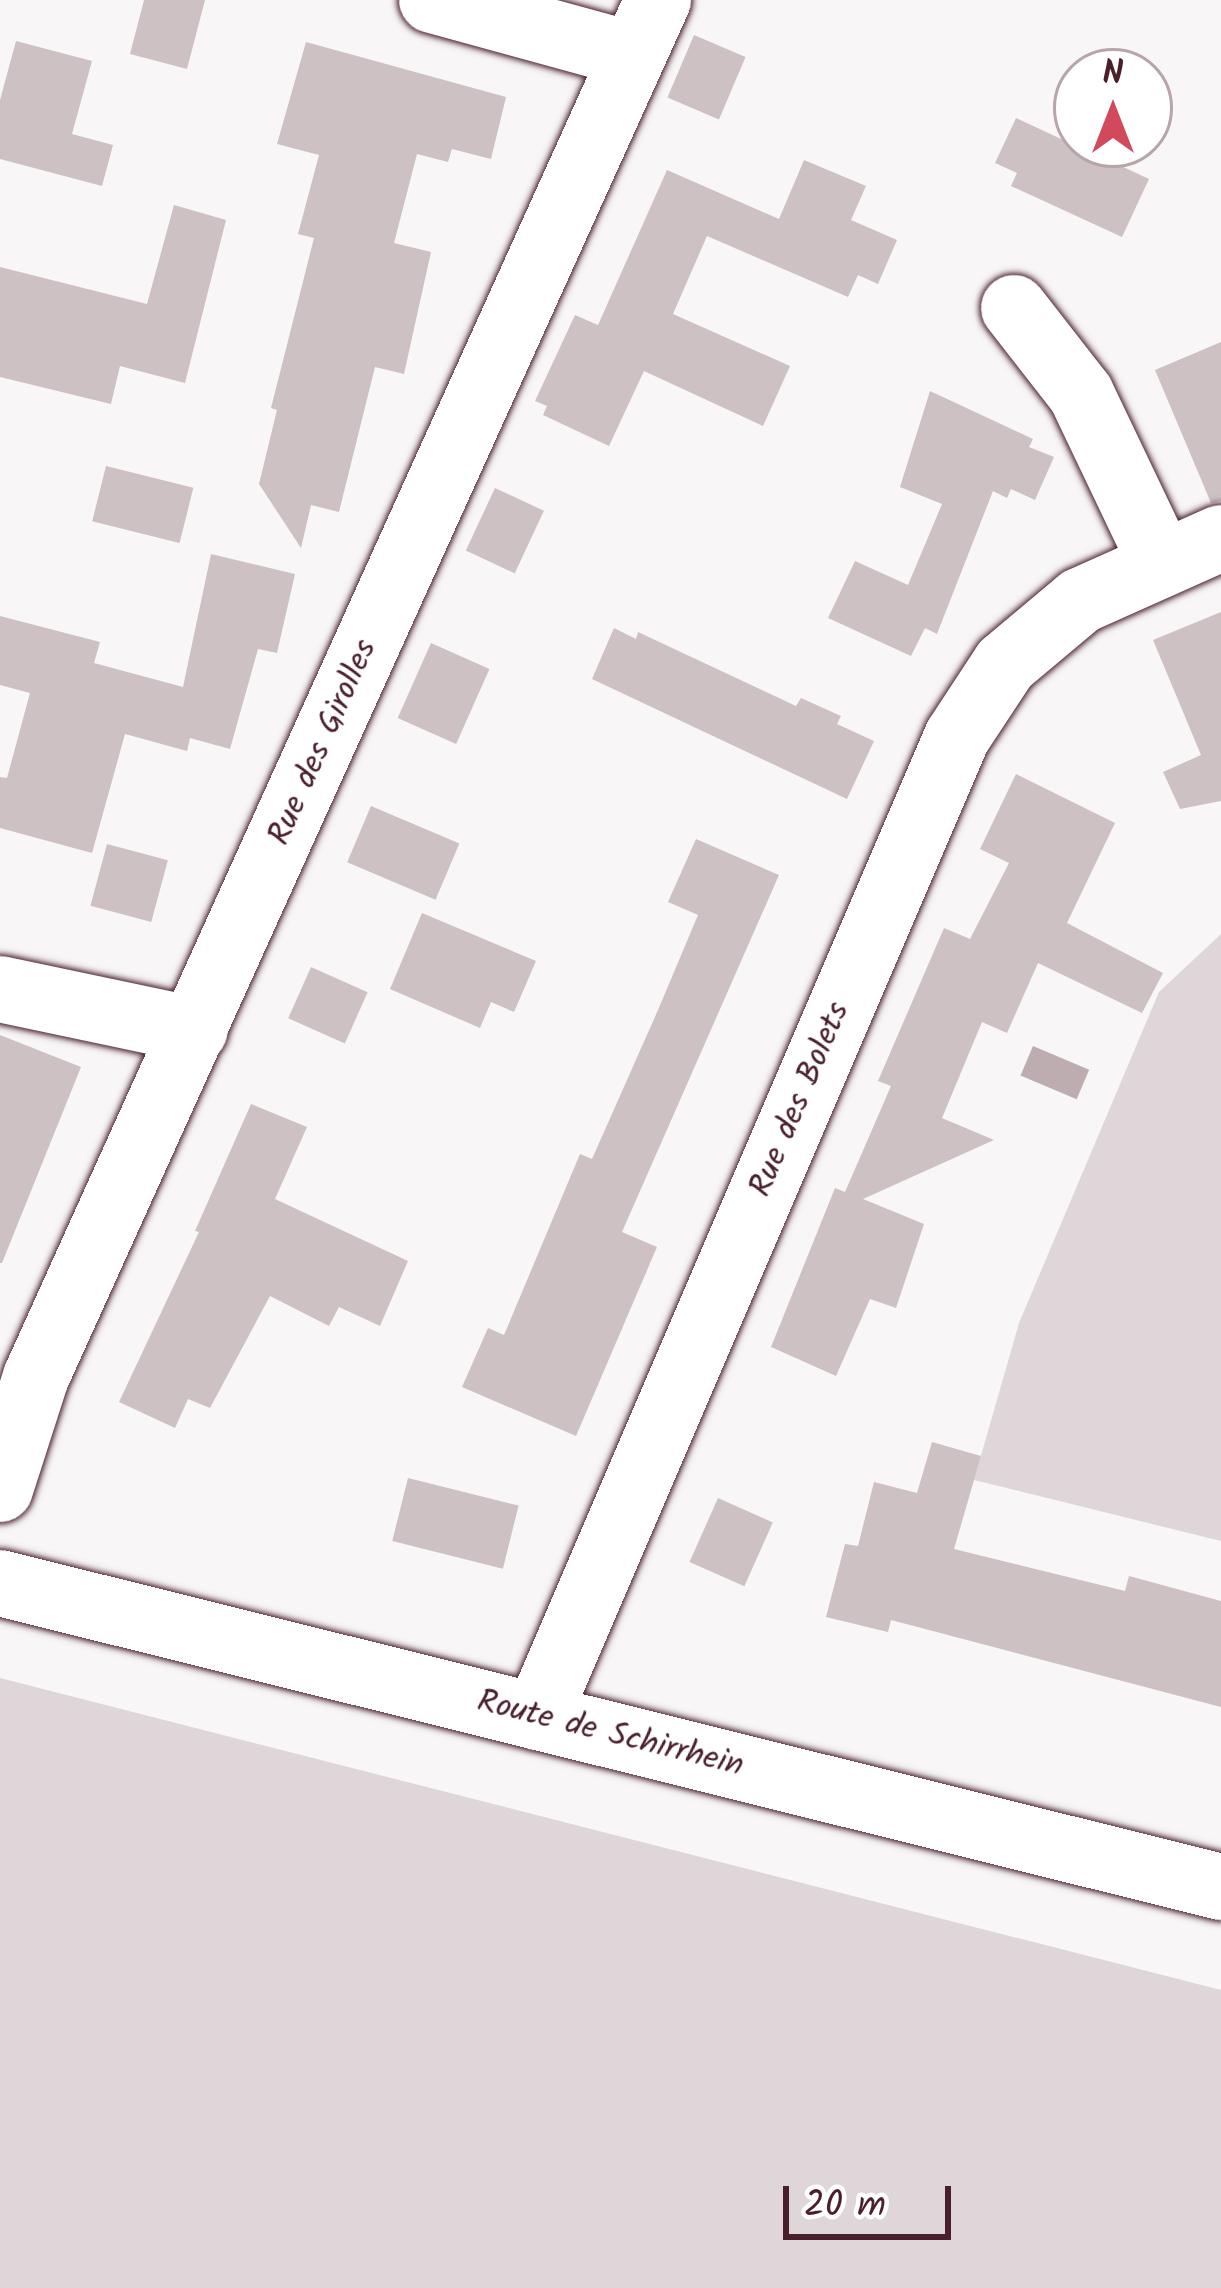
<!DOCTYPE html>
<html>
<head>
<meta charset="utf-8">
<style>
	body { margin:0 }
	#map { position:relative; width:1221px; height:2288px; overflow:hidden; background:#f8f6f7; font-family:Kalam,sans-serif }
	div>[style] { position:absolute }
	.green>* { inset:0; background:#ded6d9 }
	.water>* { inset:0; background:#bdadb0; transform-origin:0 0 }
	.building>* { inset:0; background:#cdc1c4; transform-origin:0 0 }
	.roads { filter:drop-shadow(0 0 3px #4a1f2b) drop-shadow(0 0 3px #4a1f2b) }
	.street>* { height:66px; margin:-33px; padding:0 33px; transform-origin:33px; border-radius:33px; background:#fff }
	.secondary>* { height:66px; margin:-33px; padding:0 33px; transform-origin:33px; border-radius:33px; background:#fff }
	span { translate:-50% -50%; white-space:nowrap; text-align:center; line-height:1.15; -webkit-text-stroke:9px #fff; paint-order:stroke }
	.street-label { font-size:33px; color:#4a1f2b }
	.north { position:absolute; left:1053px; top:48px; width:120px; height:120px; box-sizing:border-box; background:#fff; border:3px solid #b7a5aa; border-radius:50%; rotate:0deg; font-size:33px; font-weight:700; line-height:48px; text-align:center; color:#4a1f2b }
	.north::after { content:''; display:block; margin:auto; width:42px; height:54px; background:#d1495b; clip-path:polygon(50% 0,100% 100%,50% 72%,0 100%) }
	.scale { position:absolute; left:783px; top:2186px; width:168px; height:54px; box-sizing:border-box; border:6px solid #4a1f2b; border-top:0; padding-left:15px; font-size:36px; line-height:42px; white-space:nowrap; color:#4a1f2b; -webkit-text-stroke:9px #fff; paint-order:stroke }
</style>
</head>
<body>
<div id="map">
	<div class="green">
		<div style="clip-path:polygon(1221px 934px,1221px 1541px,974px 1480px,1019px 1323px,1159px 992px)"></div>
		<div style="clip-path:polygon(0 1678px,1221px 1990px,1221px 2288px,0 2288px)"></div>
	</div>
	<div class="water">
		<div style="left:1033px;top:1046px;width:61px;height:32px;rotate:23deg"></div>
	</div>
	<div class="building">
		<div style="clip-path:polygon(144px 0,205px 0,187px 69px,130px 54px)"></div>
		<div style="left:694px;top:35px;width:56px;height:68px;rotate:23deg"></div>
		<div style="clip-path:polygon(16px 41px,92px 61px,72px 134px,113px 145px,102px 186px,0 159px,0 100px)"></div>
		<div style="clip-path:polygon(306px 42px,506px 97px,491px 159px,452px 149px,448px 162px,417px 154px,394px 243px,431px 252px,404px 374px,375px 367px,339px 512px,311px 505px,301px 548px,259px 484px,277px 410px,271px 408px,314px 238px,298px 234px,319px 155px,277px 144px)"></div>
		<div style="clip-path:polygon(1016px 118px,1072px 144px,1129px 144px,1119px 165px,1149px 179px,1122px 237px,1011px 186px,1017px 173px,995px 163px)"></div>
		<div style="clip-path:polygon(804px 160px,866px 186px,851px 220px,897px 240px,878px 284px,858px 275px,848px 297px,707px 236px,673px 314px,790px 366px,763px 426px,644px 371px,609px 446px,543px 415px,547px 406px,535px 401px,575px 315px,598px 325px,667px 170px,779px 219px)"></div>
		<div style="clip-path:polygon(174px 205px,226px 220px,185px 383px,120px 366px,111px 404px,0 377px,0 267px,147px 304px)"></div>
		<div style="clip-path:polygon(1221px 342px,1221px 501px,1211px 503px,1155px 370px)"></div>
		<div style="clip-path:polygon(930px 391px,1033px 439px,1029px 447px,1054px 457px,1035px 500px,1011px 489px,1007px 498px,993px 491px,937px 634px,925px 628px,911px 656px,828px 618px,855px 561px,908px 585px,942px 504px,900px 487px)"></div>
		<div style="left:106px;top:466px;width:90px;height:57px;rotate:14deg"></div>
		<div style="left:495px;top:488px;width:54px;height:69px;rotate:25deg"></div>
		<div style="clip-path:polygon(211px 554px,295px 574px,277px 653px,258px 649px,230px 749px,190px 738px,187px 751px,125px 734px,92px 853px,0 828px,0 777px,7px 778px,30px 693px,0 685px,0 616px,100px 642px,94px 663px,183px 687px)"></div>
		<div style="clip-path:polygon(1221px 612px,1221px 801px,1180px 809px,1163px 772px,1201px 755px,1153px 640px)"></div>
		<div style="clip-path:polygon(614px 628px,636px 639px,638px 632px,796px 706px,801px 698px,841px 716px,837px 724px,874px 741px,847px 799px,592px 679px)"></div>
		<div style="left:431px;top:643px;width:64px;height:82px;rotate:24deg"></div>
		<div style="clip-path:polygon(1016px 774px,1115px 823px,1067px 923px,1163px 973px,1142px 1013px,1038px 963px,1007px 1033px,982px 1022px,942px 1118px,994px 1140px,863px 1199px,924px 1224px,896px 1308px,870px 1299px,836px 1376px,771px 1347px,835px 1188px,845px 1192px,891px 1086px,878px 1081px,944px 928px,970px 939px,1009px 863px,980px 849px)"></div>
		<div style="left:371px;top:806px;width:96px;height:61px;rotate:23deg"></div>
		<div style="clip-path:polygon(696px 839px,779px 875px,622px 1232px,657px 1247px,576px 1436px,462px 1387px,488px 1328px,504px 1335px,580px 1154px,592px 1159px,658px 1010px,698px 915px,668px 902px)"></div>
		<div style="left:107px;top:844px;width:63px;height:64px;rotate:15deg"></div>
		<div style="clip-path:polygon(422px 913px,536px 961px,514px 1012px,491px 1002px,480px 1028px,390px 989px)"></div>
		<div style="left:311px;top:967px;width:62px;height:56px;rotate:24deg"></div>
		<div style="clip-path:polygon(0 1035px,81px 1067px,2px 1263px,0 1263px)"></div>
		<div style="clip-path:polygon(251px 1104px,307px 1127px,275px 1199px,408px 1261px,380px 1326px,339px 1307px,329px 1326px,270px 1296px,210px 1408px,188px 1399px,175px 1428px,119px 1402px,199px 1232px,195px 1231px)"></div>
		<div style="clip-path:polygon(932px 1442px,981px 1456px,954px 1549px,1125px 1591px,1129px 1576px,1221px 1601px,1221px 1707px,891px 1620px,888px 1632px,826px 1617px,845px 1544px,858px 1546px,874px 1482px,917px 1493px)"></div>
		<div style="left:408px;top:1478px;width:114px;height:65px;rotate:14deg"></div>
		<div style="left:718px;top:1498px;width:60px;height:70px;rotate:24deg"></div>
	</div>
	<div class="roads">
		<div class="street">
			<div style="left:432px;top:0;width:208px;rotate:15.3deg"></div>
			<div style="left:1014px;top:308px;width:109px;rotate:52.1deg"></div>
			<div style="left:1081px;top:394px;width:188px;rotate:64.5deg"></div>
			<div style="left:0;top:989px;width:199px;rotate:11.9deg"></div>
			<div style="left:0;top:1489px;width:118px;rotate:-72.2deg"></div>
			<div style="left:36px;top:1377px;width:1511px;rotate:-65.69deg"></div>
			<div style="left:537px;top:1717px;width:1066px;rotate:-66.8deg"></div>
			<div style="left:957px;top:737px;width:87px;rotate:-56.7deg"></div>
			<div style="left:1005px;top:664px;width:98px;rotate:-40deg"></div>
			<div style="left:1080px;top:601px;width:154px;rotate:-24.1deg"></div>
		</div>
		<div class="secondary">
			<div style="left:0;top:1583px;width:1258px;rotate:13.98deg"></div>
		</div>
	</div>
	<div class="street-label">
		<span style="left:324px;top:743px;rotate:-66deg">Rue des Girolles</span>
		<span style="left:801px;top:1100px;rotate:-67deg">Rue des Bolets</span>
		<span style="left:610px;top:1735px;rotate:14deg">Route de Schirrhein</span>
	</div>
	<div class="north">N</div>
	<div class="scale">20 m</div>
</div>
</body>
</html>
